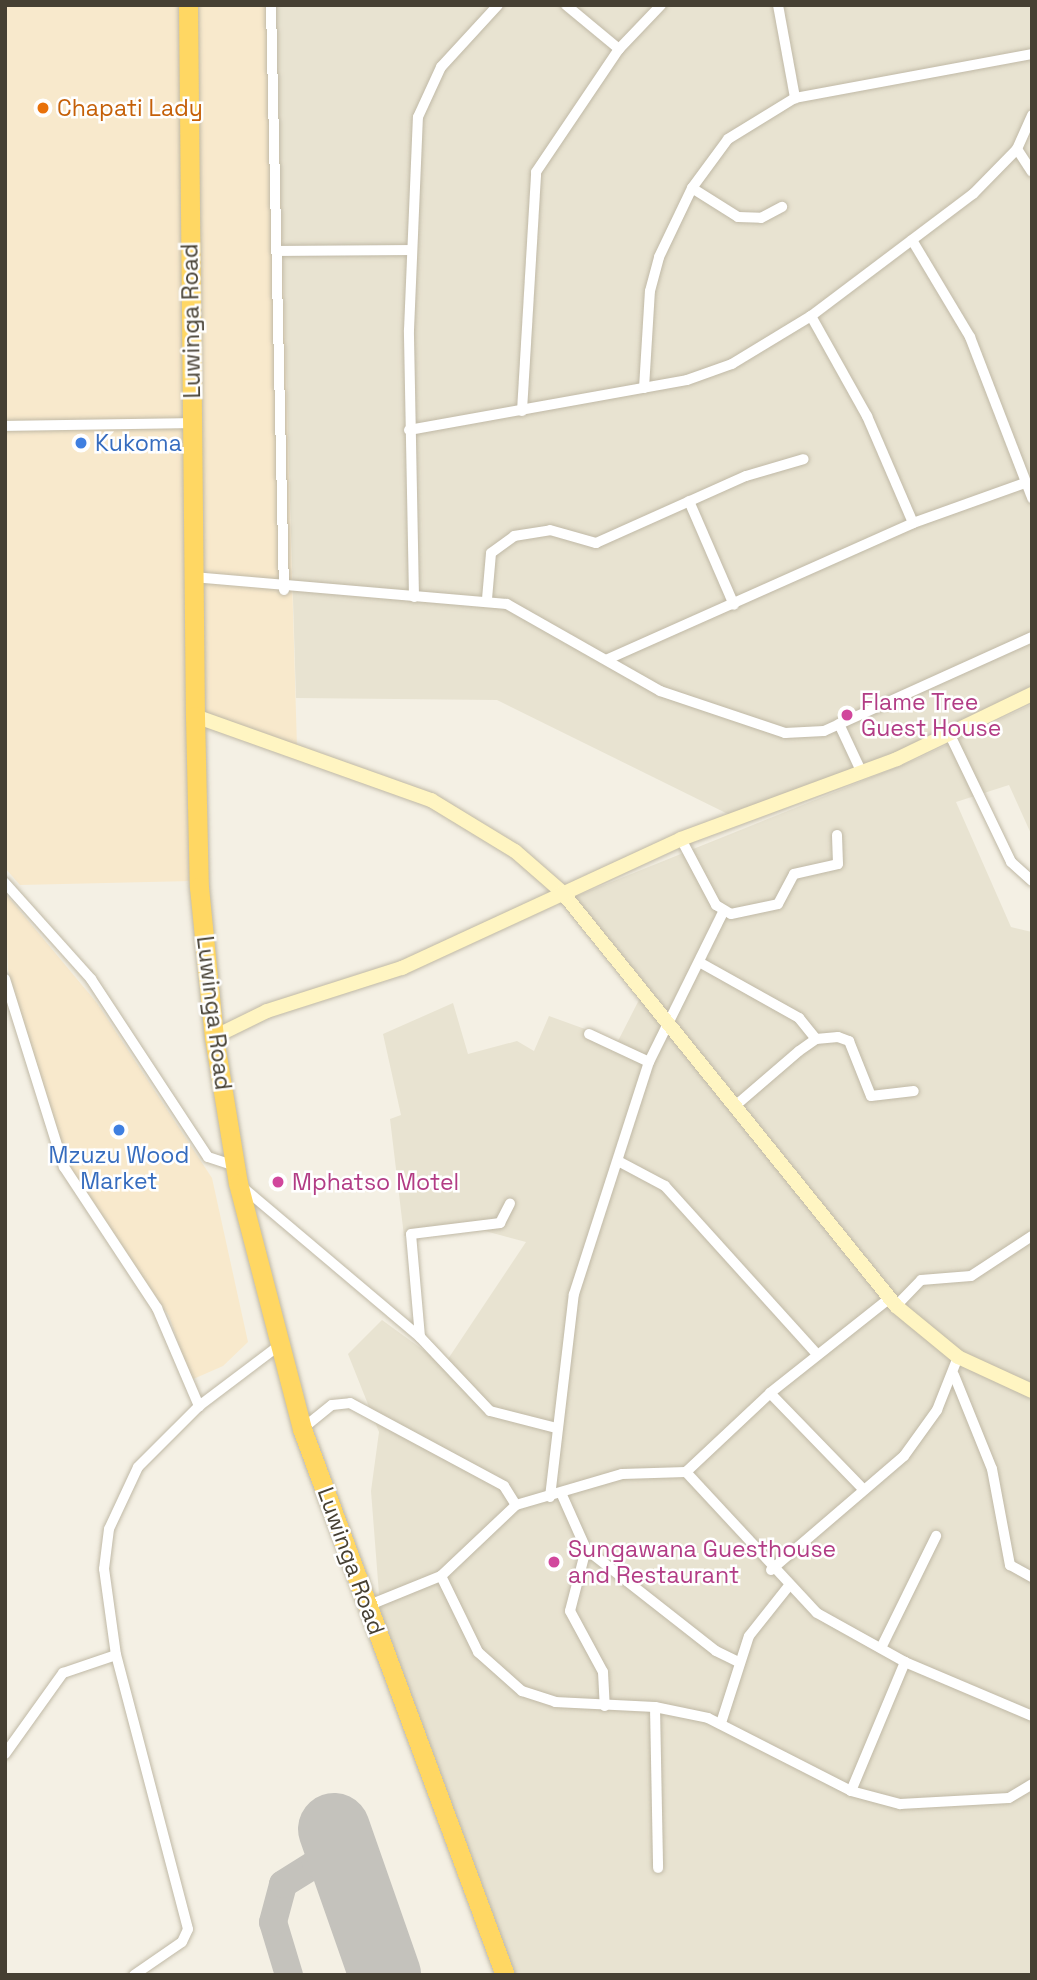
<!DOCTYPE html>
<html>
<head>
<meta charset="utf-8">
<style>
	body { margin:0 }
	#map { position:relative; width:1037px; height:1980px; overflow:hidden; background:#f4f0e4; font-family:"Space Grotesk",sans-serif }
	div>[style] { position:absolute }
	.residential>* { inset:0; background:#e8e3d1 }
	.commercial>* { inset:0; background:#f8e9cc }
	.taxiway>* { height:28px; margin:-14px; padding:0 14px; transform-origin:14px; border-radius:14px; background:#c4c2bc }
	.runway>* { height:72px; margin:-36px; padding:0 36px; transform-origin:36px; border-radius:36px; background:#c4c2bc }
	.roads { filter:drop-shadow(0 0 2px #c0b9a6) drop-shadow(0 0 2px #c0b9a6) }
	.street>* { height:10px; margin:-5px; padding:0 5px; transform-origin:5px; border-radius:5px; background:#fff }
	.secondary>* { height:14px; margin:-7px; padding:0 7px; transform-origin:7px; border-radius:7px; background:#fff5c2 }
	.highway>* { height:19px; margin:-9.5px; padding:0 9.5px; transform-origin:9.5px; border-radius:9.5px; background:#ffd763 }
	.dots>* { width:19px; height:19px; translate:-50% -50%; box-sizing:border-box; border:4px solid #fff; border-radius:50% }
	span { translate:-50% -50%; white-space:nowrap; text-align:center; line-height:1.15; -webkit-text-stroke:5px #fff; paint-order:stroke }
	.food-label { font-size:23px; color:#c56008 }
	.left { translate:0 -50%; text-align:left }
	.street-label { font-size:23px; color:#464033 }
	.shop-label { font-size:23px; color:#366cbe }
	.hotel-label { font-size:23px; color:#b23c85 }
	.frame { position:absolute; inset:0; border:7px solid #464033; pointer-events:none }
</style>
</head>
<body>
<div id="map">
	<div class="residential">
		<div style="clip-path:polygon(275px 5px,1032px 5px,1032px 692px,859px 772px,734px 817px,497px 700px,296px 698px)"></div>
		<div style="clip-path:polygon(1032px 704px,1032px 836px,1009px 785px,956px 802px,1011px 927px,1032px 932px,1032px 1975px,512px 1975px,381px 1620px,371px 1491px,379px 1432px,348px 1354px,382px 1320px,444px 1365px,526px 1242px,485px 1231px,404px 1236px,390px 1119px,401px 1115px,383px 1034px,453px 1003px,468px 1054px,517px 1041px,534px 1051px,549px 1016px,618px 1041px,643px 992px,569px 899px,917px 759px)"></div>
	</div>
	<div class="commercial">
		<div style="clip-path:polygon(5px 5px,275px 5px,297px 747px,188px 718px,192px 881px,20px 885px,5px 868px)"></div>
		<div style="clip-path:polygon(5px 893px,97px 1003px,212px 1178px,248px 1342px,223px 1366px,191px 1380px,169px 1316px,68px 1168px,8px 970px)"></div>
	</div>
	<div class="taxiway">
		<div style="left:289px;top:1975px;width:55px;rotate:-106.8deg"></div>
		<div style="left:273px;top:1922px;width:39px;rotate:-75deg"></div>
		<div style="left:283px;top:1884px;width:39px;rotate:-32deg"></div>
		<div style="left:316px;top:1863px;width:41px;rotate:27.8deg"></div>
	</div>
	<div class="runway">
		<div style="left:334px;top:1829px;width:155px;rotate:70.7deg"></div>
	</div>
	<div class="roads">
		<div class="street">
			<div style="left:271px;top:5px;width:585px;rotate:88.73deg"></div>
			<div style="left:566px;top:5px;width:69px;rotate:39.7deg"></div>
			<div style="left:778px;top:5px;width:95px;rotate:79.6deg"></div>
			<div style="left:1017px;top:149px;width:27px;rotate:57deg"></div>
			<div style="left:692px;top:188px;width:54px;rotate:32.2deg"></div>
			<div style="left:738px;top:217px;width:23px;rotate:2deg"></div>
			<div style="left:761px;top:218px;width:24px;rotate:-28deg"></div>
			<div style="left:912px;top:240px;width:113px;rotate:59.1deg"></div>
			<div style="left:970px;top:337px;width:173px;rotate:68.9deg"></div>
			<div style="left:276px;top:251px;width:134px;rotate:-0.4deg"></div>
			<div style="left:811px;top:316px;width:115px;rotate:60.8deg"></div>
			<div style="left:867px;top:416px;width:116px;rotate:66.7deg"></div>
			<div style="left:644px;top:388px;width:97px;rotate:-86.5deg"></div>
			<div style="left:650px;top:291px;width:35px;rotate:-75deg"></div>
			<div style="left:659px;top:257px;width:76px;rotate:-64.4deg"></div>
			<div style="left:692px;top:188px;width:61px;rotate:-53.7deg"></div>
			<div style="left:728px;top:139px;width:79px;rotate:-31.5deg"></div>
			<div style="left:795px;top:98px;width:241px;rotate:-10.5deg"></div>
			<div style="left:522px;top:411px;width:239px;rotate:-86.6deg"></div>
			<div style="left:536px;top:172px;width:148px;rotate:-56deg"></div>
			<div style="left:619px;top:49px;width:61px;rotate:-46.3deg"></div>
			<div style="left:5px;top:426px;width:187px;rotate:-0.9deg"></div>
			<div style="left:409px;top:430px;width:282px;rotate:-10.2deg"></div>
			<div style="left:687px;top:380px;width:48px;rotate:-19.6deg"></div>
			<div style="left:732px;top:364px;width:92px;rotate:-31.3deg"></div>
			<div style="left:811px;top:316px;width:203px;rotate:-37deg"></div>
			<div style="left:973px;top:194px;width:63px;rotate:-45.6deg"></div>
			<div style="left:1017px;top:149px;width:37px;rotate:-66deg"></div>
			<div style="left:689px;top:501px;width:113px;rotate:66.6deg"></div>
			<div style="left:193px;top:577px;width:315px;rotate:4.9deg"></div>
			<div style="left:507px;top:604px;width:176px;rotate:29.6deg"></div>
			<div style="left:660px;top:691px;width:132px;rotate:18.6deg"></div>
			<div style="left:785px;top:733px;width:39px;rotate:-3deg"></div>
			<div style="left:824px;top:731px;width:228px;rotate:-24.3deg"></div>
			<div style="left:414px;top:597px;width:267px;rotate:-91.1deg"></div>
			<div style="left:409px;top:330px;width:213px;rotate:-87.6deg"></div>
			<div style="left:418px;top:117px;width:55px;rotate:-65.3deg"></div>
			<div style="left:441px;top:67px;width:84px;rotate:-47.4deg"></div>
			<div style="left:487px;top:599px;width:46px;rotate:-85deg"></div>
			<div style="left:491px;top:553px;width:29px;rotate:-36deg"></div>
			<div style="left:514px;top:536px;width:36px;rotate:-9deg"></div>
			<div style="left:550px;top:530px;width:48px;rotate:15.8deg"></div>
			<div style="left:596px;top:543px;width:164px;rotate:-24.1deg"></div>
			<div style="left:746px;top:476px;width:60px;rotate:-16.3deg"></div>
			<div style="left:608px;top:659px;width:334px;rotate:-24deg"></div>
			<div style="left:913px;top:523px;width:119px;rotate:-19.7deg"></div>
			<div style="left:839px;top:724px;width:54px;rotate:64.9deg"></div>
			<div style="left:950px;top:735px;width:141px;rotate:64.3deg"></div>
			<div style="left:1011px;top:862px;width:28px;rotate:42deg"></div>
			<div style="left:681px;top:839px;width:75px;rotate:62.1deg"></div>
			<div style="left:716px;top:905px;width:17px;rotate:31deg"></div>
			<div style="left:731px;top:914px;width:48px;rotate:-12deg"></div>
			<div style="left:778px;top:904px;width:34px;rotate:-62deg"></div>
			<div style="left:794px;top:874px;width:45px;rotate:-12.8deg"></div>
			<div style="left:838px;top:864px;width:29px;rotate:-92deg"></div>
			<div style="left:5px;top:883px;width:129px;rotate:48.1deg"></div>
			<div style="left:91px;top:979px;width:213px;rotate:56.7deg"></div>
			<div style="left:208px;top:1157px;width:28px;rotate:18deg"></div>
			<div style="left:699px;top:962px;width:115px;rotate:29.2deg"></div>
			<div style="left:799px;top:1018px;width:27px;rotate:51deg"></div>
			<div style="left:5px;top:979px;width:197px;rotate:72.6deg"></div>
			<div style="left:64px;top:1167px;width:169px;rotate:56.6deg"></div>
			<div style="left:157px;top:1308px;width:107px;rotate:66.8deg"></div>
			<div style="left:589px;top:1034px;width:66px;rotate:25deg"></div>
			<div style="left:735px;top:1106px;width:84px;rotate:-40.7deg"></div>
			<div style="left:799px;top:1051px;width:21px;rotate:-35deg"></div>
			<div style="left:816px;top:1039px;width:22px;rotate:-5deg"></div>
			<div style="left:838px;top:1037px;width:12px;rotate:20deg"></div>
			<div style="left:849px;top:1041px;width:59px;rotate:68.2deg"></div>
			<div style="left:871px;top:1096px;width:43px;rotate:-6.6deg"></div>
			<div style="left:618px;top:1161px;width:53px;rotate:28deg"></div>
			<div style="left:665px;top:1186px;width:227px;rotate:47.9deg"></div>
			<div style="left:240px;top:1185px;width:236px;rotate:40.2deg"></div>
			<div style="left:420px;top:1337px;width:102px;rotate:46.6deg"></div>
			<div style="left:490px;top:1411px;width:68px;rotate:14.4deg"></div>
			<div style="left:896px;top:1306px;width:36px;rotate:-46deg"></div>
			<div style="left:921px;top:1280px;width:50px;rotate:-4.6deg"></div>
			<div style="left:971px;top:1276px;width:73px;rotate:-33.3deg"></div>
			<div style="left:420px;top:1337px;width:103px;rotate:-95deg"></div>
			<div style="left:411px;top:1234px;width:90px;rotate:-7deg"></div>
			<div style="left:500px;top:1223px;width:22px;rotate:-63deg"></div>
			<div style="left:954px;top:1375px;width:101px;rotate:68deg"></div>
			<div style="left:992px;top:1469px;width:98px;rotate:79.4deg"></div>
			<div style="left:1010px;top:1565px;width:25px;rotate:29deg"></div>
			<div style="left:770px;top:1393px;width:132px;rotate:45.9deg"></div>
			<div style="left:302px;top:1429px;width:38px;rotate:-39deg"></div>
			<div style="left:332px;top:1405px;width:18px;rotate:-6deg"></div>
			<div style="left:350px;top:1403px;width:175px;rotate:28.3deg"></div>
			<div style="left:504px;top:1486px;width:22px;rotate:58deg"></div>
			<div style="left:686px;top:1472px;width:115px;rotate:-43.2deg"></div>
			<div style="left:770px;top:1393px;width:153px;rotate:-38.4deg"></div>
			<div style="left:562px;top:1495px;width:59px;rotate:66deg"></div>
			<div style="left:586px;top:1549px;width:165px;rotate:38.1deg"></div>
			<div style="left:716px;top:1651px;width:25px;rotate:26deg"></div>
			<div style="left:550px;top:1497px;width:204px;rotate:-83.3deg"></div>
			<div style="left:574px;top:1294px;width:244px;rotate:-72.1deg"></div>
			<div style="left:649px;top:1062px;width:167px;rotate:-63.7deg"></div>
			<div style="left:586px;top:1549px;width:64px;rotate:104.5deg"></div>
			<div style="left:570px;top:1611px;width:69px;rotate:61.6deg"></div>
			<div style="left:603px;top:1672px;width:34px;rotate:87deg"></div>
			<div style="left:771px;top:1570px;width:175px;rotate:-40.6deg"></div>
			<div style="left:904px;top:1456px;width:57px;rotate:-54.3deg"></div>
			<div style="left:937px;top:1410px;width:57px;rotate:-68.4deg"></div>
			<div style="left:441px;top:1576px;width:85px;rotate:64deg"></div>
			<div style="left:478px;top:1652px;width:59px;rotate:41.6deg"></div>
			<div style="left:522px;top:1691px;width:35px;rotate:18deg"></div>
			<div style="left:555px;top:1702px;width:100px;rotate:2.9deg"></div>
			<div style="left:655px;top:1707px;width:54px;rotate:11.7deg"></div>
			<div style="left:708px;top:1718px;width:161px;rotate:27deg"></div>
			<div style="left:851px;top:1791px;width:140px;rotate:-67.3deg"></div>
			<div style="left:367px;top:1606px;width:80px;rotate:-22.1deg"></div>
			<div style="left:441px;top:1576px;width:103px;rotate:-43.4deg"></div>
			<div style="left:516px;top:1505px;width:110px;rotate:-16.3deg"></div>
			<div style="left:622px;top:1474px;width:64px;rotate:-1.8deg"></div>
			<div style="left:686px;top:1472px;width:192px;rotate:47.1deg"></div>
			<div style="left:817px;top:1613px;width:101px;rotate:29.1deg"></div>
			<div style="left:905px;top:1662px;width:138px;rotate:23deg"></div>
			<div style="left:881px;top:1648px;width:125px;rotate:-63.8deg"></div>
			<div style="left:655px;top:1707px;width:161px;rotate:88.9deg"></div>
			<div style="left:721px;top:1723px;width:91px;rotate:-72.2deg"></div>
			<div style="left:749px;top:1636px;width:63px;rotate:-51.5deg"></div>
			<div style="left:5px;top:1754px;width:100px;rotate:-54.4deg"></div>
			<div style="left:63px;top:1673px;width:56px;rotate:-18.8deg"></div>
			<div style="left:851px;top:1791px;width:51px;rotate:14.9deg"></div>
			<div style="left:900px;top:1804px;width:109px;rotate:-3.2deg"></div>
			<div style="left:1009px;top:1798px;width:27px;rotate:-31deg"></div>
			<div style="left:134px;top:1975px;width:58px;rotate:-34.5deg"></div>
			<div style="left:182px;top:1942px;width:14px;rotate:-65deg"></div>
			<div style="left:188px;top:1929px;width:283px;rotate:-104.7deg"></div>
			<div style="left:116px;top:1655px;width:87px;rotate:-97.9deg"></div>
			<div style="left:104px;top:1569px;width:40px;rotate:-82.9deg"></div>
			<div style="left:109px;top:1529px;width:68px;rotate:-64.9deg"></div>
			<div style="left:138px;top:1467px;width:86px;rotate:-45deg"></div>
			<div style="left:199px;top:1406px;width:98px;rotate:-37.1deg"></div>
		</div>
		<div class="secondary">
			<div style="left:195px;top:716px;width:251px;rotate:19.6deg"></div>
			<div style="left:431px;top:800px;width:98px;rotate:31.3deg"></div>
			<div style="left:515px;top:851px;width:62px;rotate:41.1deg"></div>
			<div style="left:562px;top:892px;width:532px;rotate:51.1deg"></div>
			<div style="left:896px;top:1306px;width:80px;rotate:39.4deg"></div>
			<div style="left:958px;top:1357px;width:81px;rotate:24.7deg"></div>
			<div style="left:214px;top:1037px;width:59px;rotate:-26.1deg"></div>
			<div style="left:267px;top:1011px;width:142px;rotate:-17.7deg"></div>
			<div style="left:402px;top:968px;width:307px;rotate:-24.8deg"></div>
			<div style="left:681px;top:839px;width:230px;rotate:-20.3deg"></div>
			<div style="left:897px;top:759px;width:150px;rotate:-25.7deg"></div>
		</div>
		<div class="highway">
			<div style="left:188px;top:5px;width:711px;rotate:89.44deg"></div>
			<div style="left:195px;top:716px;width:171px;rotate:88.7deg"></div>
			<div style="left:199px;top:887px;width:151px;rotate:84.3deg"></div>
			<div style="left:214px;top:1037px;width:148px;rotate:80.7deg"></div>
			<div style="left:238px;top:1183px;width:254px;rotate:75.4deg"></div>
			<div style="left:302px;top:1429px;width:583px;rotate:69.61deg"></div>
		</div>
	</div>
	<div class="dots">
		<div style="left:43px;top:108px;background:#e8710a"></div>
		<div style="left:81px;top:443px;background:#3f7fe0"></div>
		<div style="left:847px;top:715px;background:#d1479c"></div>
		<div style="left:119px;top:1130px;background:#3f7fe0"></div>
		<div style="left:278px;top:1182px;background:#d1479c"></div>
		<div style="left:554px;top:1562px;background:#d1479c"></div>
	</div>
	<div class="food-label">
		<span class="left" style="left:57px;top:108px">Chapati Lady</span>
	</div>
	<div class="street-label">
		<span style="left:191px;top:321px;rotate:-91deg">Luwinga Road</span>
		<span style="left:214px;top:1013px;rotate:83deg">Luwinga Road</span>
		<span style="left:351px;top:1561px;rotate:70deg">Luwinga Road</span>
	</div>
	<div class="shop-label">
		<span class="left" style="left:95px;top:443px">Kukoma</span>
		<span style="left:119px;top:1168px">Mzuzu Wood<br>Market</span>
	</div>
	<div class="hotel-label">
		<span class="left" style="left:861px;top:715px">Flame Tree<br>Guest House</span>
		<span class="left" style="left:292px;top:1182px">Mphatso Motel</span>
		<span class="left" style="left:568px;top:1562px">Sungawana Guesthouse<br>and Restaurant</span>
	</div>
	<div class="frame"></div>
</div>
</body>
</html>
